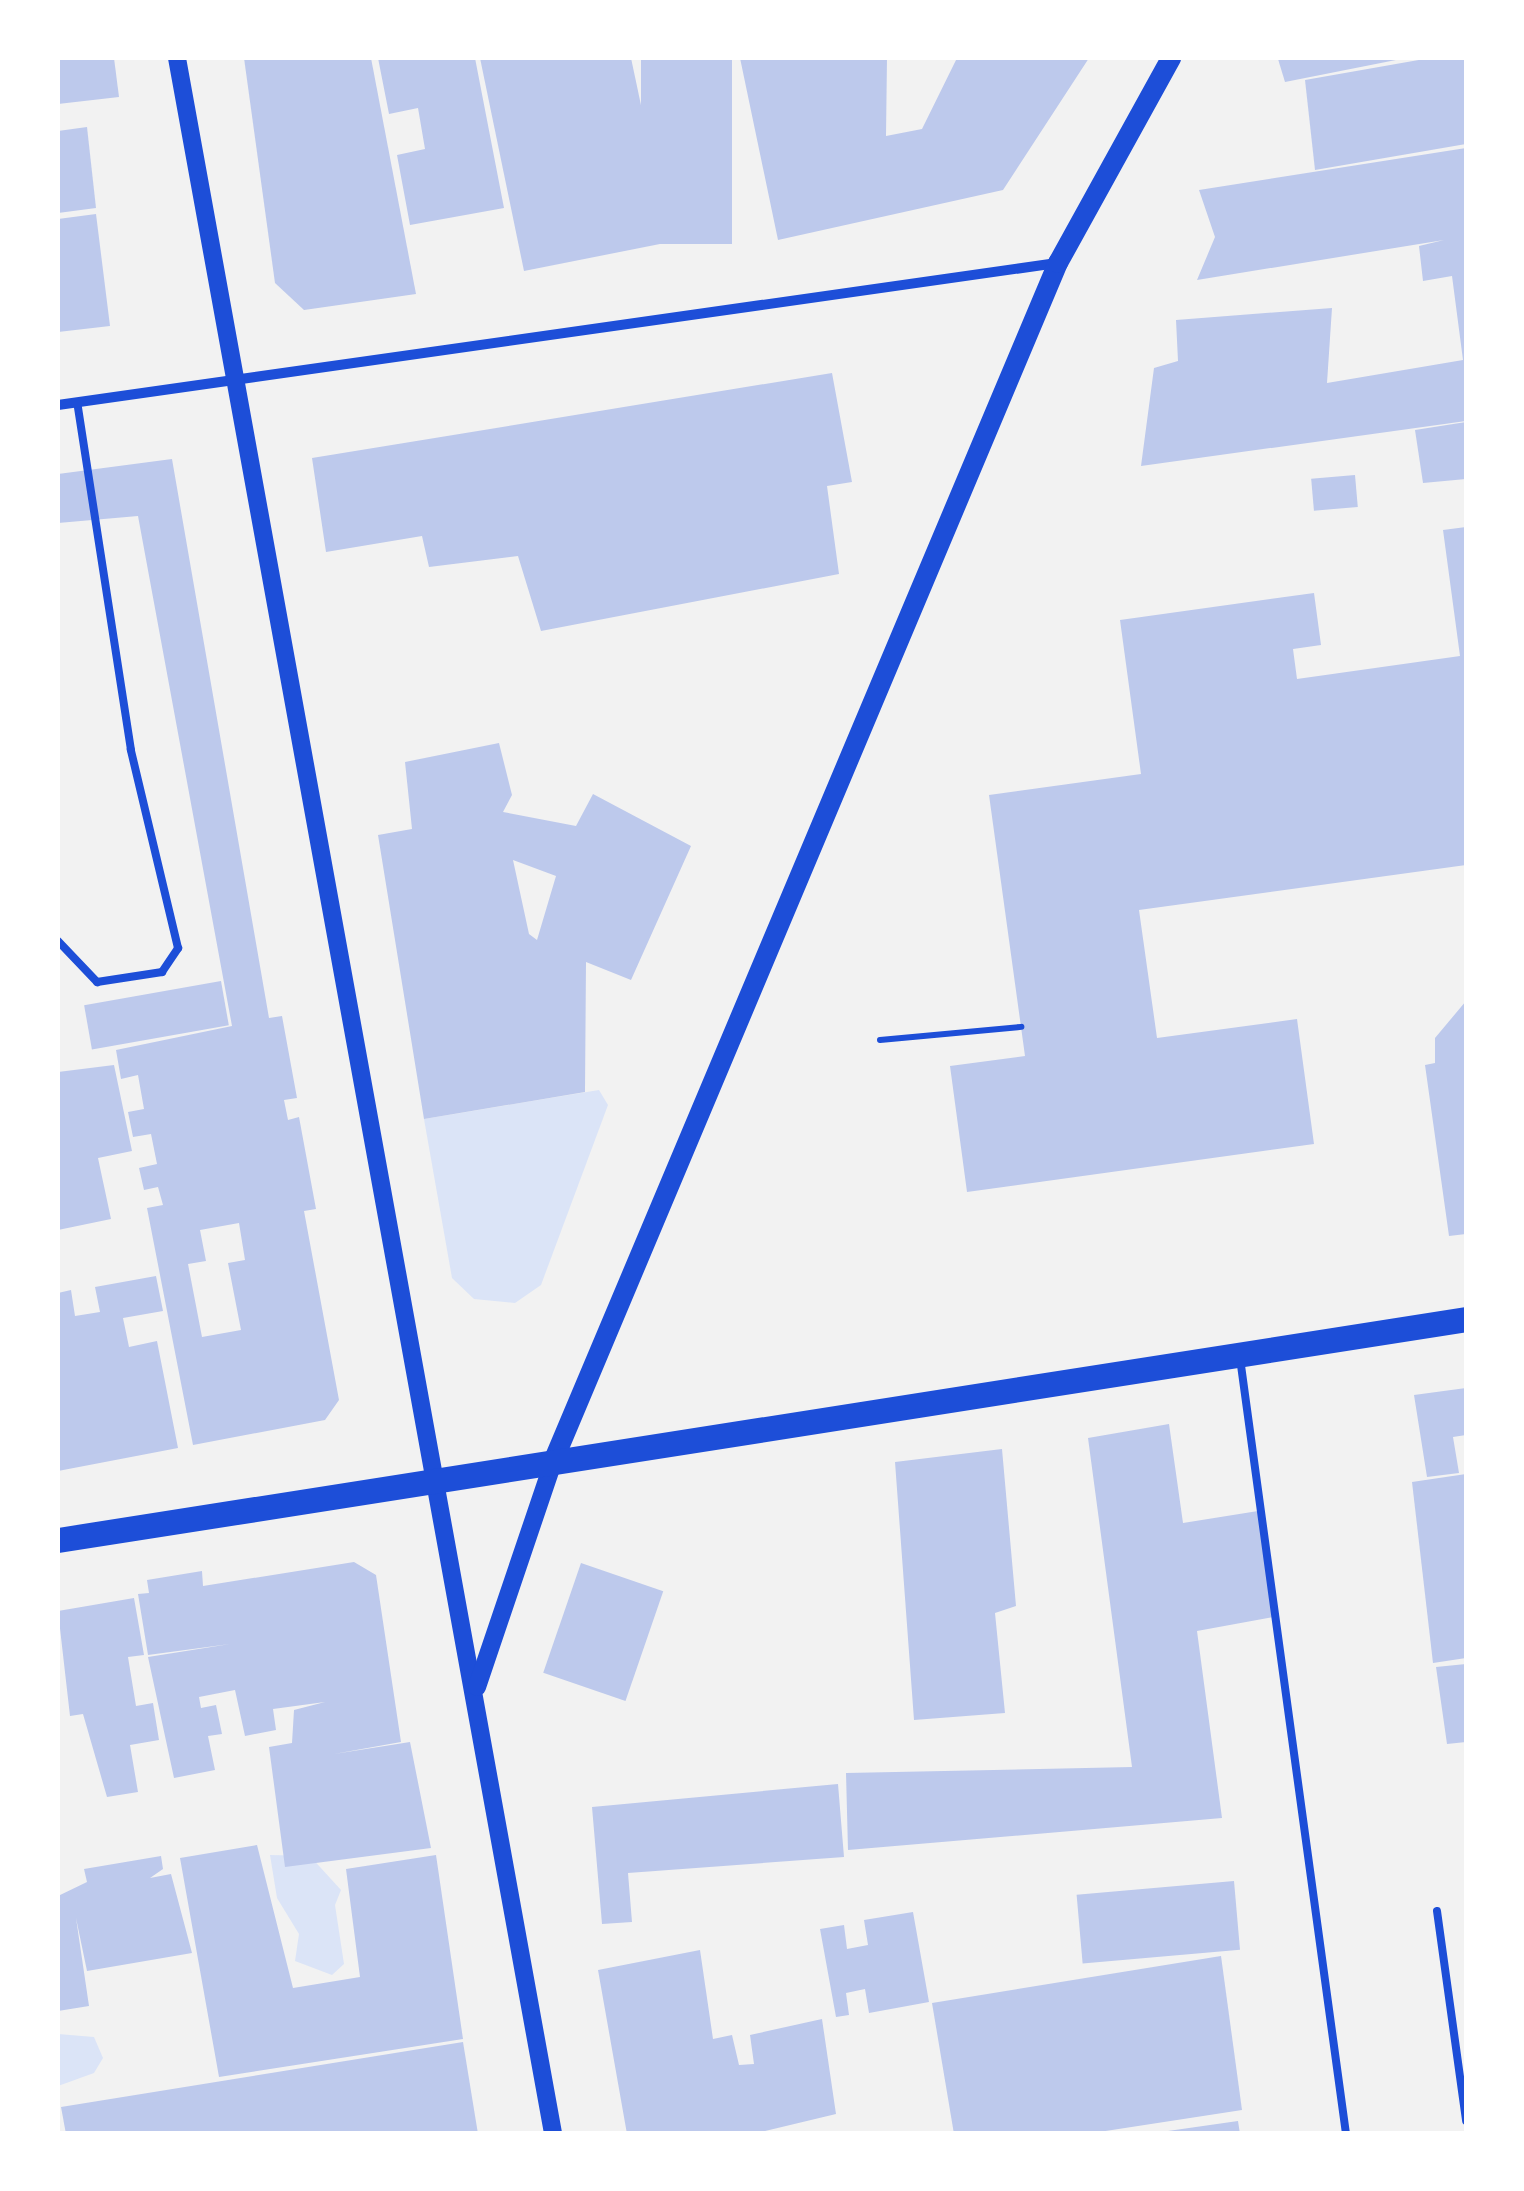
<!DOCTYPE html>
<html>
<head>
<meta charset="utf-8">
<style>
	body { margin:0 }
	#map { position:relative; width:1524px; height:2191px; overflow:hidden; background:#f2f2f2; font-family:Quicksand,sans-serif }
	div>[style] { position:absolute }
	.green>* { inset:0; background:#dbe4f7 }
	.building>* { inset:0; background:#bdc9ec; transform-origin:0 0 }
	.path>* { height:6px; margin:-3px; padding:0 3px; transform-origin:3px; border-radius:3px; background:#1d4ed8 }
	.service>* { height:8px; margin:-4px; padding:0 4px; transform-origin:4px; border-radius:4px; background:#1d4ed8 }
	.minor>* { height:10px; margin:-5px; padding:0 5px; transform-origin:5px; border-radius:5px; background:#1d4ed8 }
	.tertiary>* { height:18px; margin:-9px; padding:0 9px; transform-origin:9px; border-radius:9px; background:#1d4ed8 }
	.secondary>* { height:20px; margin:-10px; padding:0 10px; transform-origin:10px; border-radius:10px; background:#1d4ed8 }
	.primary>* { height:25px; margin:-12.5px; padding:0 12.5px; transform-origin:12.5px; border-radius:12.5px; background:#1d4ed8 }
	span { translate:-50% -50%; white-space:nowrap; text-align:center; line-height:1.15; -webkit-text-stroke:9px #fff; paint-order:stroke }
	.frame { position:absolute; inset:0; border:60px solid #fff; pointer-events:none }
</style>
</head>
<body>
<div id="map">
	<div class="green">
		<div style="clip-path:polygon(599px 1090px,608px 1105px,541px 1285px,515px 1303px,474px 1299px,452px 1278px,424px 1119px)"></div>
		<div style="clip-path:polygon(270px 1855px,310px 1856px,341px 1890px,335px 1905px,344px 1964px,332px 1975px,295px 1961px,299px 1934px,277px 1898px)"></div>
		<div style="clip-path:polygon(58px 2034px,94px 2037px,103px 2058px,94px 2073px,58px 2086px)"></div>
	</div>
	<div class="building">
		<div style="clip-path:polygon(58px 58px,114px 58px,119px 97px,58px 104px)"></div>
		<div style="clip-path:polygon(244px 58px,371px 58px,416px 294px,304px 310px,275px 283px)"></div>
		<div style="clip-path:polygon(378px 58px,475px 58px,504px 208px,410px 225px,397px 155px,425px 149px,418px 108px,389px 114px)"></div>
		<div style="clip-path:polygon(480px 58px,631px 58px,670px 242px,524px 271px)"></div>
		<div style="left:641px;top:58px;width:91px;height:186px"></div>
		<div style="clip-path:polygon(740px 58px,887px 58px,886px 136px,922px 129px,957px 58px,1089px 58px,1003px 190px,778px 240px)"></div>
		<div style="clip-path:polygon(1406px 58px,1285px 82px,1278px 59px,1279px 58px)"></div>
		<div style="clip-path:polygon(1430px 58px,1466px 58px,1466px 144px,1315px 170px,1305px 80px)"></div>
		<div style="clip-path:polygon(87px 127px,96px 208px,58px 213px,58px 131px)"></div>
		<div style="clip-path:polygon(1466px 148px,1466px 421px,1141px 466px,1154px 368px,1178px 361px,1176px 320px,1332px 308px,1327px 383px,1463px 360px,1452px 276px,1423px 281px,1419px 246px,1444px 240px,1197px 280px,1215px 237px,1199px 190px)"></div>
		<div style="clip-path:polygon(96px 214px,110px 326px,58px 332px,58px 219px)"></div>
		<div style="clip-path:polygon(832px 373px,852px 482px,827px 486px,839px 574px,541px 631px,518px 556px,429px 567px,422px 536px,326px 552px,312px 458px)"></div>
		<div style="clip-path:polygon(1466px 422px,1466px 479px,1423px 483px,1415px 430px)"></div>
		<div style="clip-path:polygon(evenodd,172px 459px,269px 1018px,282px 1016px,297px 1098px,284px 1100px,288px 1120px,299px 1117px,316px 1209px,304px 1211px,339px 1400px,325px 1420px,193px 1445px,147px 1208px,163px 1205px,158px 1187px,144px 1190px,139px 1168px,157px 1164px,151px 1134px,133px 1137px,128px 1112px,144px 1109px,138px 1075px,121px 1079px,116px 1050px,232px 1026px,138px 516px,58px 523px,58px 474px,172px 459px,239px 1223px,245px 1260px,228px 1263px,241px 1330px,202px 1337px,188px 1264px,206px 1261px,200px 1230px,239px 1223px)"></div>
		<div style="left:1355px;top:475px;width:32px;height:44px;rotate:85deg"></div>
		<div style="clip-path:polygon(1466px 527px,1466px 865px,1139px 910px,1157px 1038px,1297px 1019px,1314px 1144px,967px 1192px,950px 1066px,1025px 1056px,989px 795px,1141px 774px,1120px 620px,1314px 593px,1321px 645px,1293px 649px,1297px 679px,1460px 656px,1443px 530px)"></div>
		<div style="clip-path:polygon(evenodd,499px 743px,512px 795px,503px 812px,576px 826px,593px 794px,691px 846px,631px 980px,586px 962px,585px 1092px,424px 1119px,378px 835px,412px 829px,405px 762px,499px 743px,513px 860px,556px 876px,537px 940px,529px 934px,513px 860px)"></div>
		<div style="left:221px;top:981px;width:45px;height:139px;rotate:80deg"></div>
		<div style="clip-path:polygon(1466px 1001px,1466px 1234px,1449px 1236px,1425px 1065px,1435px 1063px,1435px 1038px)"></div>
		<div style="clip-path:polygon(114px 1065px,132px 1151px,98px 1158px,111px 1219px,58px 1230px,58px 1072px)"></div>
		<div style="clip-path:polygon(156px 1276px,163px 1311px,123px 1318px,129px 1347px,157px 1341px,178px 1448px,58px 1471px,58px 1293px,71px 1290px,75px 1316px,100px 1312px,95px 1287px)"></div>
		<div style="clip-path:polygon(1466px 1388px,1466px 1435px,1453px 1437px,1459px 1473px,1427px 1477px,1414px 1395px)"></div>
		<div style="clip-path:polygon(1169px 1424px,1183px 1523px,1258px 1511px,1274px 1617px,1197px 1631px,1222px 1818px,848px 1850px,846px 1773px,1132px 1767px,1088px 1438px)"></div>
		<div style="clip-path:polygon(1002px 1449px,1016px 1606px,995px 1613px,1005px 1713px,914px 1720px,895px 1462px)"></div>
		<div style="clip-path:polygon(1466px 1474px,1466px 1658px,1433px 1663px,1412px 1482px)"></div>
		<div style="clip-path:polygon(354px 1562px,376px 1575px,401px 1742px,334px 1754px,410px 1742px,431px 1848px,285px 1867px,269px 1747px,292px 1743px,294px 1710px,325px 1702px,273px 1709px,276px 1730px,245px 1736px,235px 1690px,199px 1697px,201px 1708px,216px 1705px,222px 1734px,208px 1736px,215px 1770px,174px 1778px,148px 1657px,230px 1644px,148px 1655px,138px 1594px,149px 1593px,147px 1580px,202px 1571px,203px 1586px)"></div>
		<div style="left:581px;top:1563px;width:87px;height:116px;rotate:19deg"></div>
		<div style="clip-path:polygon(134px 1598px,144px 1655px,128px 1657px,136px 1706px,153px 1703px,159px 1740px,130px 1745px,138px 1792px,107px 1797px,83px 1714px,70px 1716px,58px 1611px)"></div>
		<div style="clip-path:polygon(1466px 1664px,1466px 1742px,1447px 1744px,1436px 1667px)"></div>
		<div style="clip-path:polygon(838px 1784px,844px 1857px,628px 1873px,632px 1922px,602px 1924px,592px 1807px)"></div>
		<div style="clip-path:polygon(257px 1845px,293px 1988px,360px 1977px,346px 1869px,436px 1855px,463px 2039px,219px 2077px,180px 1858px)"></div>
		<div style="clip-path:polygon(161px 1856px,163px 1869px,150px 1878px,171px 1874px,192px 1953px,87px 1971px,76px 1918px,89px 2006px,58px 2011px,58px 1896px,87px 1882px,84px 1869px)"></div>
		<div style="left:1234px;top:1881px;width:69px;height:158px;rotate:85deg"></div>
		<div style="clip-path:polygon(913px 1912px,929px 2002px,869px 2013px,865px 1989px,846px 1993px,849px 2015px,836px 2017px,820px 1929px,844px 1925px,847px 1949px,868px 1945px,864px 1920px)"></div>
		<div style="clip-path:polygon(700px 1950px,713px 2039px,732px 2035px,739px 2065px,754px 2064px,750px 2035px,822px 2019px,836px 2114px,753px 2134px,627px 2134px,598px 1970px)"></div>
		<div style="clip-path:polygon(1221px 1956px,1242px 2110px,1086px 2134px,954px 2134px,932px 2003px)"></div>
		<div style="clip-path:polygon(463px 2042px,478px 2134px,66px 2134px,61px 2107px)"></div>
		<div style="clip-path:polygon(1238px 2121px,1240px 2134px,1168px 2134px,1168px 2131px)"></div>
	</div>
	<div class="path">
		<div style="left:880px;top:1040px;width:142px;rotate:-5.3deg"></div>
	</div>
	<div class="service">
		<div style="left:58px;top:941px;width:57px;rotate:46.4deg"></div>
		<div style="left:97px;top:982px;width:66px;rotate:-8.7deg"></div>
		<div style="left:162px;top:972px;width:29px;rotate:-56deg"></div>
		<div style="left:178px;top:948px;width:204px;rotate:-103.4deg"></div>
		<div style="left:131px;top:750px;width:352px;rotate:-98.8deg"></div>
		<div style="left:1240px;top:1358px;width:783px;rotate:82.22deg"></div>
		<div style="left:1437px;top:1911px;width:212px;rotate:82.1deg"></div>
	</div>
	<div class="minor">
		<div style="left:58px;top:405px;width:1009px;rotate:-8.09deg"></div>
	</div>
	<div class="tertiary">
		<div style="left:177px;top:58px;width:2110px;rotate:79.73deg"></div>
		<div style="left:477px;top:1687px;width:243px;rotate:-71.3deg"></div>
	</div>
	<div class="secondary">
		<div style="left:555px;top:1457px;width:1296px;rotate:-67.16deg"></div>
		<div style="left:1058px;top:263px;width:234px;rotate:-61.1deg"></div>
	</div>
	<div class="primary">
		<div style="left:58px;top:1540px;width:1425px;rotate:-8.92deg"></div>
	</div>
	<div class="frame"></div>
</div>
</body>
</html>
